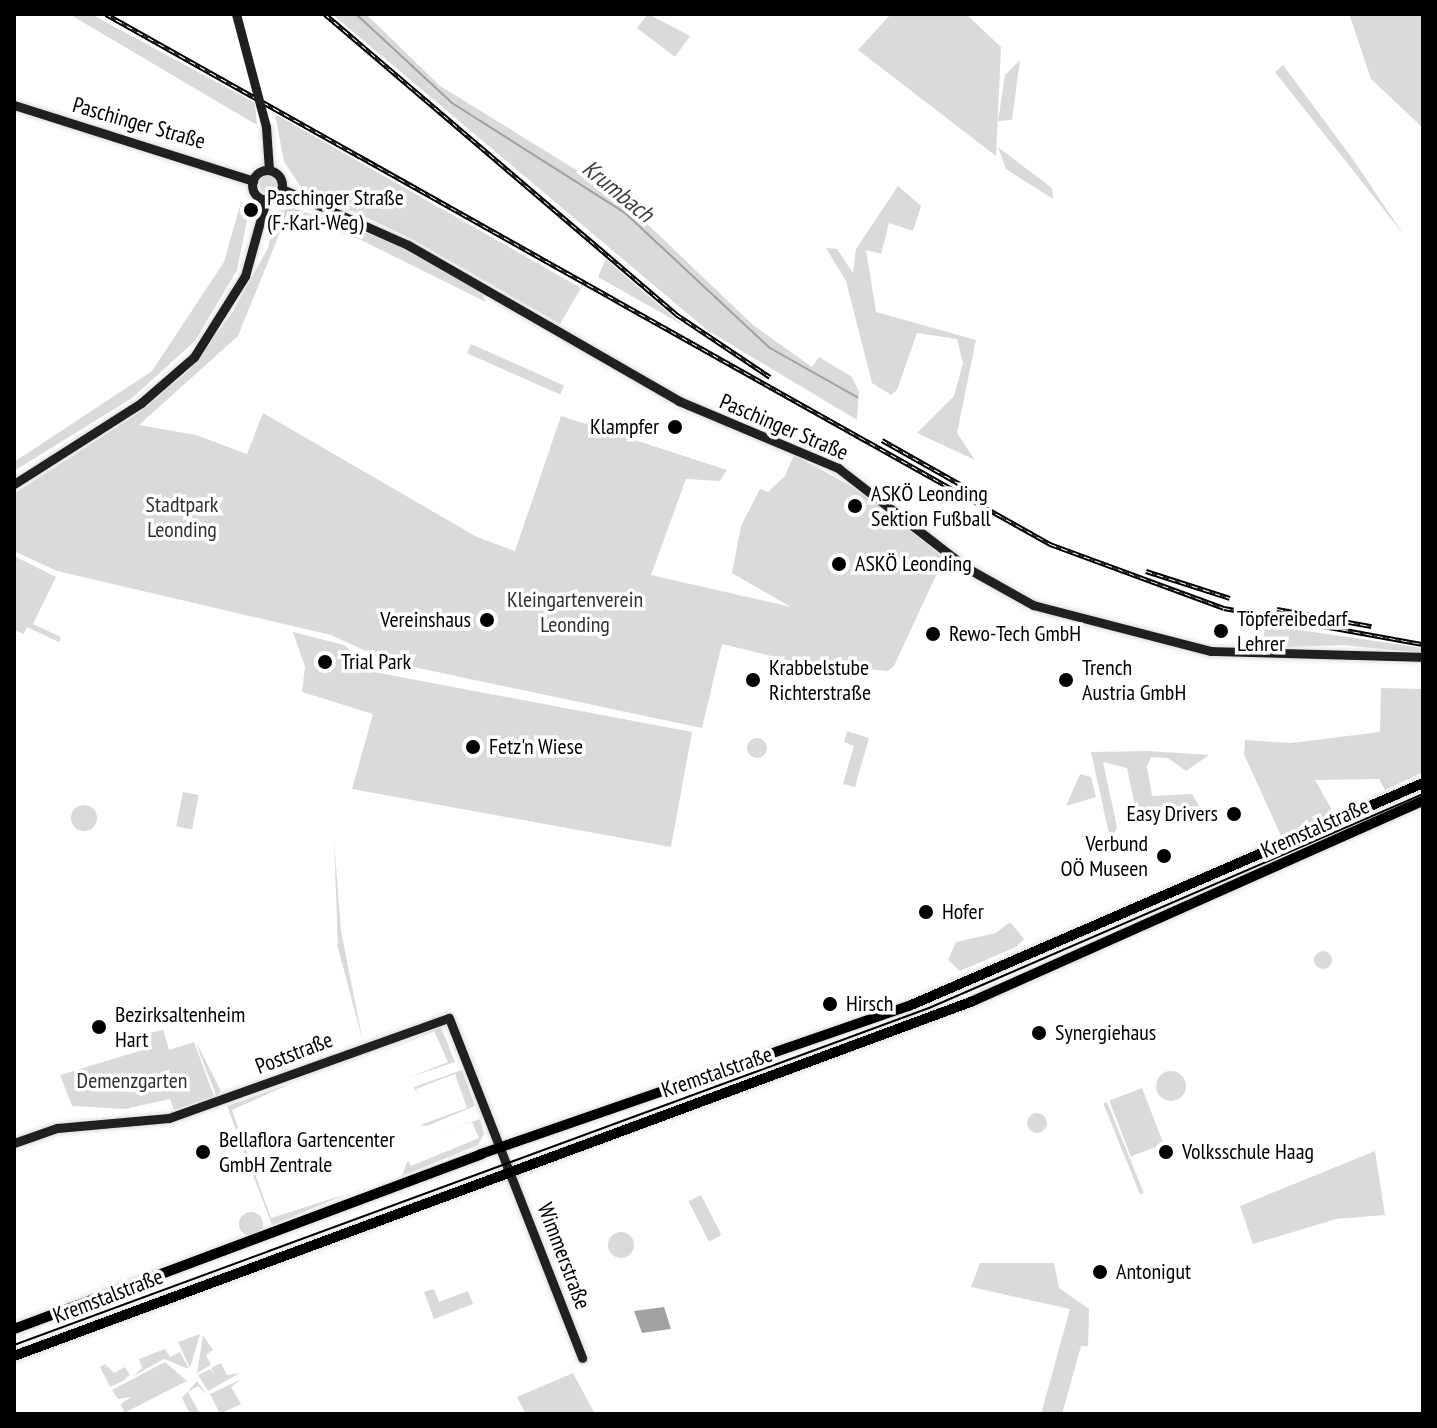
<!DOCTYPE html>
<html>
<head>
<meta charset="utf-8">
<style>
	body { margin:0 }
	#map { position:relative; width:1437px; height:1428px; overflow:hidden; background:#fff; font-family:"PT Sans Narrow",sans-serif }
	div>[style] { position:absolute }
	.green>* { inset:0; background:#dadada; transform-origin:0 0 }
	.round { border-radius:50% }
	.water>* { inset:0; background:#a1a1a1 }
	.stream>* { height:2px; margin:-1px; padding:0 1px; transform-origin:1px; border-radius:1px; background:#a1a1a1 }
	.roads { filter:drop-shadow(0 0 2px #dbdbdb) drop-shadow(0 0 2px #dbdbdb) }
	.secondary>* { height:9px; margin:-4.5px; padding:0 4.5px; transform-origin:4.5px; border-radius:4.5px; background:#202020 }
	.secondary>.ring { margin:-4.5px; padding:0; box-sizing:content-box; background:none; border:9px solid #202020; border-radius:50% }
	.primary>* { height:10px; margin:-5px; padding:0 5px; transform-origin:5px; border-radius:5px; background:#000 }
	.tram>* { height:2px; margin:-1px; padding:0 1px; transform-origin:1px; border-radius:1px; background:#000 }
	.rail>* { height:5px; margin-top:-2.5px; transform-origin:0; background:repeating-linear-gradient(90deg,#fff 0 6px,#000 0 12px); box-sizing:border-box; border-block:2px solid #000 }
	.secondary-bridge>* { height:9px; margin:-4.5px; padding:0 4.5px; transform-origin:4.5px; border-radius:4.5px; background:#202020 }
	.dots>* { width:22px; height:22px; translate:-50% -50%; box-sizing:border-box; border:4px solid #fff; border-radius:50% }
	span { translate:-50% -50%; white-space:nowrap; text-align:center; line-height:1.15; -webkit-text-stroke:7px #fff; paint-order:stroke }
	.street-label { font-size:22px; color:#000 }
	.poi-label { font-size:22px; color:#000 }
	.left { translate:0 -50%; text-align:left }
	.right { translate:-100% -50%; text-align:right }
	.park-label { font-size:22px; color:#313131 }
	.water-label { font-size:24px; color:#424242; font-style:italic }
	.frame { position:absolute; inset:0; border:16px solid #000; pointer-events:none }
</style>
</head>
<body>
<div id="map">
	<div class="green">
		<div style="clip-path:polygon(69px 14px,91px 14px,255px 103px,257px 125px)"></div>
		<div style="clip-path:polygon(332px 14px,366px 14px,440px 86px,617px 195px,753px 325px,812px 367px,819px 357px,852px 377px,859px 392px,857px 420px,707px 330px)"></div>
		<div style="clip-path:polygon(648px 14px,690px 36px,675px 57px,637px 28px)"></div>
		<div style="clip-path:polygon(891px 14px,966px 14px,1001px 47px,996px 156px,858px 50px)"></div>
		<div style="clip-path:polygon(1349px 14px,1423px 14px,1423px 128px,1371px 79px)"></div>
		<div style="clip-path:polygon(1020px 60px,1012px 120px,998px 121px,1005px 75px)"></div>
		<div style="clip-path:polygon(1283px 65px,1352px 158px,1404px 235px,1275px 72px)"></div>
		<div style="clip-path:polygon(275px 114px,581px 288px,560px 324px,412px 239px,301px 187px,284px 162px)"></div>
		<div style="clip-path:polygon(998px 147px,1052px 188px,1053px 199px,1006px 169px)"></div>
		<div class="round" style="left:259px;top:175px;width:18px;height:18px"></div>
		<div style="clip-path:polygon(898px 186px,921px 206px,913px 231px,889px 223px,881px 254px,866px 250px,876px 312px,976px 340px,957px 433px,975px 460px,917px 433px,954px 396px,963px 363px,957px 339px,917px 333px,897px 390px,891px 395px,872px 383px,846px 281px,826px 248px,837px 249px,853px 273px,856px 249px)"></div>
		<div style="clip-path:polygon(241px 202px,250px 206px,237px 270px,195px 341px,132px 398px,14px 471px,14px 462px,152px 371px,224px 262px)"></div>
		<div style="clip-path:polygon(294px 208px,399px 245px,481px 292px,486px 302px,359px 239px,287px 215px,238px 336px,139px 425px,196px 435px,247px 454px,263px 413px,477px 537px,515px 551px,561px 416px,727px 470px,720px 481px,686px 479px,651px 575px,791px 607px,732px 573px,741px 526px,760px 489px,768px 492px,785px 476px,794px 455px,865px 494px,944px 558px,894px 666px,888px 671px,796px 662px,722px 644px,702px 728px,390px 662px,331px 635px,57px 571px,14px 551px,14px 494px,137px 414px,188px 371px,232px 313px,268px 248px,277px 211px)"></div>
		<div style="clip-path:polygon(606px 259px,616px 268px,683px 325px,598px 277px)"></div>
		<div style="left:471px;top:344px;width:102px;height:10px;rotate:24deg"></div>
		<div style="clip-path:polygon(14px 556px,56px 577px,33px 624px,61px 637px,59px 642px,27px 627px,24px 634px,14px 630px)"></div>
		<div style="clip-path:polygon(1265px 625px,1423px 648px,1423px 653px,1342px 645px,1263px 648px)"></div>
		<div style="clip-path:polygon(293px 632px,344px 645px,374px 672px,692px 732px,671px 847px,352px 789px,373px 714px,302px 692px,305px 667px)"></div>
		<div style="clip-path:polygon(1381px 688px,1423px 689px,1423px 772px,1385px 790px,1379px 779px,1315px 780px,1335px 815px,1281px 836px,1244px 754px,1245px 740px,1291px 743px,1380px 732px)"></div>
		<div style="clip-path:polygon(847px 731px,869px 738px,855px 787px,843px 784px,854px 746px,844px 742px)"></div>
		<div class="round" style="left:747px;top:738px;width:20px;height:20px"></div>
		<div style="clip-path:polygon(1148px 751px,1209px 755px,1186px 771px,1168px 758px,1151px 757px,1147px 767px,1152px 796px,1192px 794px,1207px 819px,1185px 805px,1137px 824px,1129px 816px,1134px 801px,1127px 768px,1103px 762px,1117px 827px,1111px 843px,1091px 752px)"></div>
		<div style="clip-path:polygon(1080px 774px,1091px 777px,1096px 797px,1066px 806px)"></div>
		<div style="left:183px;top:792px;width:16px;height:35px;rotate:11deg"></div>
		<div class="round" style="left:71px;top:805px;width:26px;height:26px"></div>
		<div style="clip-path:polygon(334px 840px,341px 931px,363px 1042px,338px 948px)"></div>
		<div style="clip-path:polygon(1010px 922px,1024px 939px,1016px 947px,960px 971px,948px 960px,956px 942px,996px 933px)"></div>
		<div class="round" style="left:1314px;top:951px;width:18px;height:18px"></div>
		<div style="clip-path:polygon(441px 1027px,455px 1062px,407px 1078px,448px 1062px,434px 1031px,374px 1056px)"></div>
		<div style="clip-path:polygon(163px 1030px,169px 1050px,194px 1042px,214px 1096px,174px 1110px,170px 1099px,125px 1109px,72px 1106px,60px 1075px,149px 1048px,145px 1034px)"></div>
		<div style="clip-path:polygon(196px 1042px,221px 1091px,217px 1097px,201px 1057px)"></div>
		<div style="clip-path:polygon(462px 1070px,475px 1106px,427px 1126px,420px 1125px,467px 1108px,455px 1074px,416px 1089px,417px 1095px,414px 1087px)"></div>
		<div class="round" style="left:1156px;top:1071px;width:30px;height:30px"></div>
		<div style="clip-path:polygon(292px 1083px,232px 1110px,271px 1218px,347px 1194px,272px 1225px,227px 1106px)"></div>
		<div style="left:1142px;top:1088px;width:60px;height:35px;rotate:69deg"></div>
		<div style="left:1107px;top:1102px;width:98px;height:4px;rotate:68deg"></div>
		<div class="round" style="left:1027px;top:1113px;width:20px;height:20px"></div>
		<div style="clip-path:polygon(480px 1119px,484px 1134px,478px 1145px,402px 1176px,408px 1160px,411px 1166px,479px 1138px,472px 1122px,417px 1140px)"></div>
		<div style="clip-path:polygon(1375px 1151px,1385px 1215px,1336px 1219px,1253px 1244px,1240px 1206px)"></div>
		<div style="left:701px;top:1195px;width:45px;height:14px;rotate:63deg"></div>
		<div class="round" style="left:239px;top:1212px;width:24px;height:24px"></div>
		<div class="round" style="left:608px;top:1232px;width:26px;height:26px"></div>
		<div style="clip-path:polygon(980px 1263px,1054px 1263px,1059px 1288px,1089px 1309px,1088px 1346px,1081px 1346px,1062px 1414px,1041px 1414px,1070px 1309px,971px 1287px)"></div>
		<div style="clip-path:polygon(434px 1289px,439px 1302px,468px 1291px,473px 1304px,434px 1319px,424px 1292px)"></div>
		<div style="clip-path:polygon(200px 1334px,190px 1368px,178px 1342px)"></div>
		<div style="clip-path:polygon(203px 1335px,213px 1350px,206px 1355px,211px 1365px,197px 1373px)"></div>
		<div style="clip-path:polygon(165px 1349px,170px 1357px,180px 1352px,189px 1369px,164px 1359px,133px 1376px,142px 1368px,139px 1359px)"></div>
		<div style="clip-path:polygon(165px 1362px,187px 1381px,124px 1413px,121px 1404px,131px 1397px,118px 1399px,112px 1390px)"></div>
		<div style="clip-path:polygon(221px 1363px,227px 1375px,240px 1373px,208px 1391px,198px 1375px,210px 1369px,215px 1375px,211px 1368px)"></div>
		<div style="clip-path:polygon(105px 1364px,114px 1373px,125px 1367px,130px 1375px,123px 1380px,131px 1377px,110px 1387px,100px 1367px)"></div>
		<div style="clip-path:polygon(573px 1373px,595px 1414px,526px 1414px,517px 1397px)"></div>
		<div style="clip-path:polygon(242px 1379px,231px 1387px,241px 1404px,220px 1414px,210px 1394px)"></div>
		<div style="clip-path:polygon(197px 1381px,207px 1395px,198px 1386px,188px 1392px,199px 1412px,190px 1414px,182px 1398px)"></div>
	</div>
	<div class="water">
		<div style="clip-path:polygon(664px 1307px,671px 1329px,642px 1333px,634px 1311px)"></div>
	</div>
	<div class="stream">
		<div style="left:356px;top:14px;width:131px;rotate:42.8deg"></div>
		<div style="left:452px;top:103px;width:204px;rotate:32.4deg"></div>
		<div style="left:624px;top:212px;width:200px;rotate:43deg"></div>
		<div style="left:770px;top:348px;width:100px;rotate:29.4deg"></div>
	</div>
	<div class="roads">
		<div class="secondary">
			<div style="left:14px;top:105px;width:251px;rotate:17.6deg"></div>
			<div style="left:266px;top:127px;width:43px;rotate:86deg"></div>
			<div class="ring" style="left:252px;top:170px;width:21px;height:21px"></div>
			<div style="left:282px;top:189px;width:138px;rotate:24deg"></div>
			<div style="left:408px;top:245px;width:313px;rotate:29.9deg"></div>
			<div style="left:679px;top:401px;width:173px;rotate:22.8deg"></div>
			<div style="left:838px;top:468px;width:163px;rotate:37.8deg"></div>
			<div style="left:967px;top:568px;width:76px;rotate:29.3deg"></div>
			<div style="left:1033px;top:605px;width:184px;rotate:14.5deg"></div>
			<div style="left:1211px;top:651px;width:212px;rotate:1.6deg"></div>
			<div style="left:14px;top:484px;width:151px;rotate:-32.5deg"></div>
			<div style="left:141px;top:403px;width:70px;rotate:-41deg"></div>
			<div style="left:194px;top:357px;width:96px;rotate:-57.8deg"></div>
			<div style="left:245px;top:276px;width:79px;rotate:-74.6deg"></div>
			<div style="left:14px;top:1143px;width:46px;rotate:-19.2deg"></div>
			<div style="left:57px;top:1128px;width:112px;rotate:-5.1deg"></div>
			<div style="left:169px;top:1118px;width:297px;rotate:-19.7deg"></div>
			<div style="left:449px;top:1018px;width:365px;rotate:68.6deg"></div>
		</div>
		<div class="primary">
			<div style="left:14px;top:1329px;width:499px;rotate:-20.5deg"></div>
			<div style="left:481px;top:1154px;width:453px;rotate:-19.1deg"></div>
			<div style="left:909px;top:1006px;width:560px;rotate:-23.45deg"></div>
			<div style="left:14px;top:1356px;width:1023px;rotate:-20.31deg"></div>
			<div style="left:973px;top:1001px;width:492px;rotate:-24deg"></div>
		</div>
	</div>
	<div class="tram">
		<div style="left:14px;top:1345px;width:975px;rotate:-20.22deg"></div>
		<div style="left:929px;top:1008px;width:538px;rotate:-23.42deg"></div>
	</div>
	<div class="rail">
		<div style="left:106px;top:14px;width:1083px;rotate:29.31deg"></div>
		<div style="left:1050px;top:544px;width:185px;rotate:20.2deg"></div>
		<div style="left:1224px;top:608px;width:202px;rotate:10.3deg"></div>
		<div style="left:325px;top:14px;width:462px;rotate:40.5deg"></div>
		<div style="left:676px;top:314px;width:113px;rotate:33.8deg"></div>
		<div style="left:882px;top:440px;width:95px;rotate:29.5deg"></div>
		<div style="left:1146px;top:571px;width:88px;rotate:17.8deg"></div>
		<div style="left:1277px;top:609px;width:96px;rotate:10.3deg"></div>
	</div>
	<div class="secondary-bridge">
		<div style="left:236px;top:14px;width:117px;rotate:75.1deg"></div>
	</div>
	<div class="dots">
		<div style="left:251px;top:210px;background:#000"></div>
		<div style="left:675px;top:427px;background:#000"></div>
		<div style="left:855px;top:506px;background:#000"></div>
		<div style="left:839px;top:564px;background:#000"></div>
		<div style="left:487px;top:620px;background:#000"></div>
		<div style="left:1221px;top:631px;background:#000"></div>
		<div style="left:933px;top:634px;background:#000"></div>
		<div style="left:325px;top:662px;background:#000"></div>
		<div style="left:753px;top:680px;background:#000"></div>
		<div style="left:1066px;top:680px;background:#000"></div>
		<div style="left:473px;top:747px;background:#000"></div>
		<div style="left:1234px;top:814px;background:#000"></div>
		<div style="left:1164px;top:856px;background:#000"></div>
		<div style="left:926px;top:912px;background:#000"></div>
		<div style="left:830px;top:1004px;background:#000"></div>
		<div style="left:99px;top:1027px;background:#000"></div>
		<div style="left:1039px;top:1033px;background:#000"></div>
		<div style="left:203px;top:1152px;background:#000"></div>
		<div style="left:1166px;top:1152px;background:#000"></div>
		<div style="left:1100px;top:1272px;background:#000"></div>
	</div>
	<div class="street-label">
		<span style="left:139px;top:123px;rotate:16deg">Paschinger Straße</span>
		<span style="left:784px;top:427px;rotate:23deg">Paschinger Straße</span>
		<span style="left:1315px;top:828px;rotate:-24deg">Kremstalstraße</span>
		<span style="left:294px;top:1053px;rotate:-21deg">Poststraße</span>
		<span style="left:717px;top:1072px;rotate:-19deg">Kremstalstraße</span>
		<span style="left:564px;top:1256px;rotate:69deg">Wimmerstraße</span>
		<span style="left:108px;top:1296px;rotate:-21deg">Kremstalstraße</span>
	</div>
	<div class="poi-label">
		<span class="left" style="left:267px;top:210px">Paschinger Straße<br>(F.-Karl-Weg)</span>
		<span class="right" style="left:659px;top:427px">Klampfer</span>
		<span class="left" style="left:871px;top:506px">ASKÖ Leonding<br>Sektion Fußball</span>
		<span class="left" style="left:855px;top:564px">ASKÖ Leonding</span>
		<span class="left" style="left:1237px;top:631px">Töpfereibedarf<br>Lehrer</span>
		<span class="right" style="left:471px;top:620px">Vereinshaus</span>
		<span class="left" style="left:949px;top:634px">Rewo-Tech GmbH</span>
		<span class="left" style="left:341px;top:662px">Trial Park</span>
		<span class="left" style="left:769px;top:680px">Krabbelstube<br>Richterstraße</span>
		<span class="left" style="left:1082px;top:680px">Trench<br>Austria GmbH</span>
		<span class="left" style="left:489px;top:747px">Fetz'n Wiese</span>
		<span class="right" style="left:1218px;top:814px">Easy Drivers</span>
		<span class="right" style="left:1148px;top:856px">Verbund<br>OÖ Museen</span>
		<span class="left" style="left:942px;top:912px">Hofer</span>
		<span class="left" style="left:846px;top:1004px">Hirsch</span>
		<span class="left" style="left:115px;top:1027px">Bezirksaltenheim<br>Hart</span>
		<span class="left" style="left:1055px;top:1033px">Synergiehaus</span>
		<span class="left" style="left:219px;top:1152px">Bellaflora Gartencenter<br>GmbH Zentrale</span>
		<span class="left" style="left:1182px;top:1152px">Volksschule Haag</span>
		<span class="left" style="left:1116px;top:1272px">Antonigut</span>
	</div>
	<div class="park-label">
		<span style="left:182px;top:517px">Stadtpark<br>Leonding</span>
		<span style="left:575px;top:612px">Kleingartenverein<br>Leonding</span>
		<span style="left:132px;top:1081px">Demenzgarten</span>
	</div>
	<div class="water-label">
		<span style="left:618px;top:191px;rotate:39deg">Krumbach</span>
	</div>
	<div class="frame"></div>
</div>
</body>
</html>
